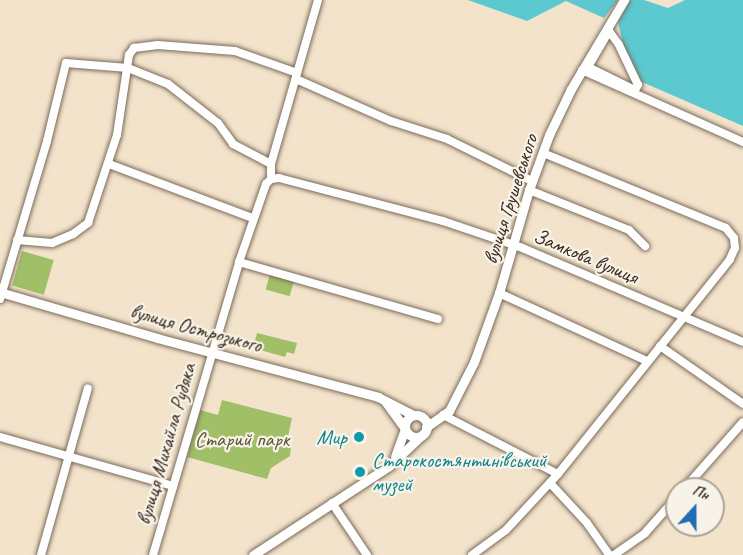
<!DOCTYPE html>
<html>
<head>
<meta charset="utf-8">
<style>
	body { margin:0 }
	#map { position:relative; width:743px; height:555px; overflow:hidden; background:#f3e3cb; font-family:Caveat,sans-serif }
	div>[style] { position:absolute }
	.green>* { inset:0; background:#a1bf67; transform-origin:0 0 }
	.water>* { inset:0; background:#5cc9d1 }
	.roads { filter:drop-shadow(0 0 2px #7b6b5b) drop-shadow(0 0 2px #7b6b5b) }
	.minor>* { height:8px; margin:-4px; padding:0 4px; transform-origin:4px; border-radius:4px; background:#fff }
	.major>* { height:9px; margin:-4.5px; padding:0 4.5px; transform-origin:4.5px; border-radius:4.5px; background:#fff }
	.major>.ring { margin:-4.5px; padding:0; box-sizing:content-box; background:none; border:9px solid #fff; border-radius:50% }
	.dots>* { width:16px; height:16px; translate:-50% -50%; box-sizing:border-box; border:3px solid #f7f3e8; border-radius:50% }
	span { translate:-50% -50%; white-space:nowrap; text-align:center; line-height:1.15; -webkit-text-stroke:4.5px #f7f3e8; paint-order:stroke }
	.street-label { font-size:21px; color:#3b2a1e }
	.culture-label { font-size:21px; color:#0d838f }
	.right { translate:-100% -50%; text-align:right }
	.left { translate:0 -50%; text-align:left }
	.park-label { font-size:21px; color:#5a5734 }
	.north { position:absolute; left:665px; top:477px; width:60px; height:60px; box-sizing:border-box; background:#f7f3e8; border:2px solid #aca397; border-radius:50%; rotate:21deg; font-size:16px; font-weight:700; line-height:24px; text-align:center; color:#3b2a1e }
	.north::after { content:''; display:block; margin:auto; width:21px; height:27px; background:#1f6fb2; clip-path:polygon(50% 0,100% 100%,50% 72%,0 100%) }
</style>
</head>
<body>
<div id="map">
	<div class="green">
		<div style="left:22px;top:251px;width:33px;height:36px;rotate:16deg"></div>
		<div style="left:270px;top:274px;width:25px;height:16px;rotate:16deg"></div>
		<div style="clip-path:polygon(257px 333px,297px 343px,294px 354px,287px 352px,285px 357px,253px 348px)"></div>
		<div style="clip-path:polygon(222px 400px,292px 418px,287px 441px,291px 446px,290px 456px,271px 468px,267px 479px,187px 457px,200px 410px,218px 415px)"></div>
	</div>
	<div class="water">
		<div style="clip-path:polygon(468px 0,618px 0,604px 18px,566px 1px,527px 21px)"></div>
		<div style="clip-path:polygon(630px 0,644px 0,668px 8px,685px 0,743px 0,743px 126px,642px 82px,623px 44px,618px 22px)"></div>
	</div>
	<div class="roads">
		<div class="minor">
			<div style="left:609px;top:31px;width:17px;rotate:54deg"></div>
			<div style="left:619px;top:45px;width:44px;rotate:64.6deg"></div>
			<div style="left:638px;top:85px;width:6px;rotate:121deg"></div>
			<div style="left:635px;top:90px;width:52px;rotate:-153.9deg"></div>
			<div style="left:588px;top:67px;width:42px;rotate:-59.7deg"></div>
			<div style="left:582px;top:70px;width:176px;rotate:24.1deg"></div>
			<div style="left:296px;top:79px;width:104px;rotate:23.9deg"></div>
			<div style="left:391px;top:121px;width:59px;rotate:17.8deg"></div>
			<div style="left:447px;top:139px;width:95px;rotate:26.3deg"></div>
			<div style="left:109px;top:164px;width:154px;rotate:20.6deg"></div>
			<div style="left:271px;top:179px;width:8px;rotate:-7deg"></div>
			<div style="left:279px;top:178px;width:170px;rotate:14.7deg"></div>
			<div style="left:443px;top:221px;width:81px;rotate:18.7deg"></div>
			<div style="left:520px;top:247px;width:242px;rotate:23.1deg"></div>
			<div style="left:529px;top:190px;width:108px;rotate:21.8deg"></div>
			<div style="left:629px;top:230px;width:23px;rotate:45deg"></div>
			<div style="left:17px;top:240px;width:35px;rotate:5deg"></div>
			<div style="left:52px;top:243px;width:23px;rotate:-23deg"></div>
			<div style="left:73px;top:234px;width:19px;rotate:-36deg"></div>
			<div style="left:88px;top:223px;width:93px;rotate:-71.8deg"></div>
			<div style="left:117px;top:135px;width:81px;rotate:-81.5deg"></div>
			<div style="left:129px;top:55px;width:9px;rotate:-54deg"></div>
			<div style="left:134px;top:48px;width:24px;rotate:-7deg"></div>
			<div style="left:158px;top:45px;width:77px;rotate:4.5deg"></div>
			<div style="left:235px;top:51px;width:66px;rotate:19.5deg"></div>
			<div style="left:239px;top:262px;width:207px;rotate:16deg"></div>
			<div style="left:499px;top:293px;width:163px;rotate:24.7deg"></div>
			<div style="left:0;top:299px;width:165px;rotate:-73.4deg"></div>
			<div style="left:47px;top:141px;width:80px;rotate:-76.3deg"></div>
			<div style="left:66px;top:63px;width:62px;rotate:4.6deg"></div>
			<div style="left:128px;top:68px;width:43px;rotate:21.8deg"></div>
			<div style="left:168px;top:84px;width:63px;rotate:38deg"></div>
			<div style="left:218px;top:123px;width:26px;rotate:54deg"></div>
			<div style="left:233px;top:144px;width:43px;rotate:27.8deg"></div>
			<div style="left:660px;top:346px;width:101px;rotate:34.9deg"></div>
			<div style="left:443px;top:415px;width:129px;rotate:27.2deg"></div>
			<div style="left:0;top:437px;width:180px;rotate:15.8deg"></div>
			<div style="left:550px;top:483px;width:54px;rotate:47.2deg"></div>
			<div style="left:587px;top:523px;width:39px;rotate:55deg"></div>
			<div style="left:684px;top:489px;width:89px;rotate:-48.6deg"></div>
			<div style="left:332px;top:503px;width:63px;rotate:56.1deg"></div>
			<div style="left:41px;top:555px;width:173px;rotate:-74.3deg"></div>
			<div style="left:153px;top:555px;width:305px;rotate:-73.6deg"></div>
			<div style="left:239px;top:262px;width:83px;rotate:-70.9deg"></div>
			<div style="left:266px;top:184px;width:7px;rotate:-45deg"></div>
			<div style="left:271px;top:179px;width:15px;rotate:-90deg"></div>
			<div style="left:271px;top:164px;width:171px;rotate:-74deg"></div>
			<div style="left:472px;top:555px;width:42px;rotate:-36.3deg"></div>
			<div style="left:506px;top:530px;width:76px;rotate:-47.1deg"></div>
			<div style="left:558px;top:474px;width:275px;rotate:-51.3deg"></div>
			<div style="left:730px;top:259px;width:12px;rotate:-66deg"></div>
			<div style="left:735px;top:248px;width:10px;rotate:-96deg"></div>
			<div style="left:734px;top:238px;width:13px;rotate:-129deg"></div>
			<div style="left:726px;top:228px;width:198px;rotate:-157.7deg"></div>
			<div style="left:614px;top:555px;width:38px;rotate:-35deg"></div>
			<div style="left:645px;top:533px;width:48px;rotate:-48.4deg"></div>
		</div>
		<div class="major">
			<div style="left:0;top:292px;width:164px;rotate:16.3deg"></div>
			<div style="left:157px;top:338px;width:229px;rotate:14.9deg"></div>
			<div style="left:378px;top:397px;width:39px;rotate:27deg"></div>
			<div style="left:385px;top:401px;width:34px;rotate:54deg"></div>
			<div style="left:405px;top:429px;width:29px;rotate:110deg"></div>
			<div class="ring" style="left:405px;top:415px;width:13px;height:13px"></div>
			<div style="left:426px;top:427px;width:28px;rotate:-35deg"></div>
			<div style="left:449px;top:411px;width:55px;rotate:-63deg"></div>
			<div style="left:474px;top:362px;width:73px;rotate:-70.1deg"></div>
			<div style="left:499px;top:293px;width:107px;rotate:-73.8deg"></div>
			<div style="left:529px;top:190px;width:59px;rotate:-70deg"></div>
			<div style="left:549px;top:135px;width:51px;rotate:-64.4deg"></div>
			<div style="left:571px;top:89px;width:104px;rotate:-59.2deg"></div>
			<div style="left:253px;top:555px;width:163px;rotate:-33.2deg"></div>
			<div style="left:389px;top:466px;width:48px;rotate:-43.3deg"></div>
		</div>
	</div>
	<div class="dots">
		<div style="left:359px;top:437px;background:#0f9aa8"></div>
		<div style="left:360px;top:472px;background:#0f9aa8"></div>
	</div>
	<div class="street-label">
		<span style="left:510px;top:199px;rotate:-72deg">вулиця Грушевського</span>
		<span style="left:586px;top:256px;rotate:23deg">Замкова вулиця</span>
		<span style="left:196px;top:328px;rotate:15deg">вулиця Острозького</span>
		<span style="left:166px;top:444px;rotate:-74deg">вулиця Михайла Рудяка</span>
	</div>
	<div class="culture-label">
		<span class="right" style="left:347px;top:437px">Мир</span>
		<span class="left" style="left:372px;top:472px">Старокостянтинівський<br>музей</span>
	</div>
	<div class="park-label">
		<span style="left:242px;top:439px">Старий парк</span>
	</div>
	<div class="north">Пн</div>
</div>
</body>
</html>
